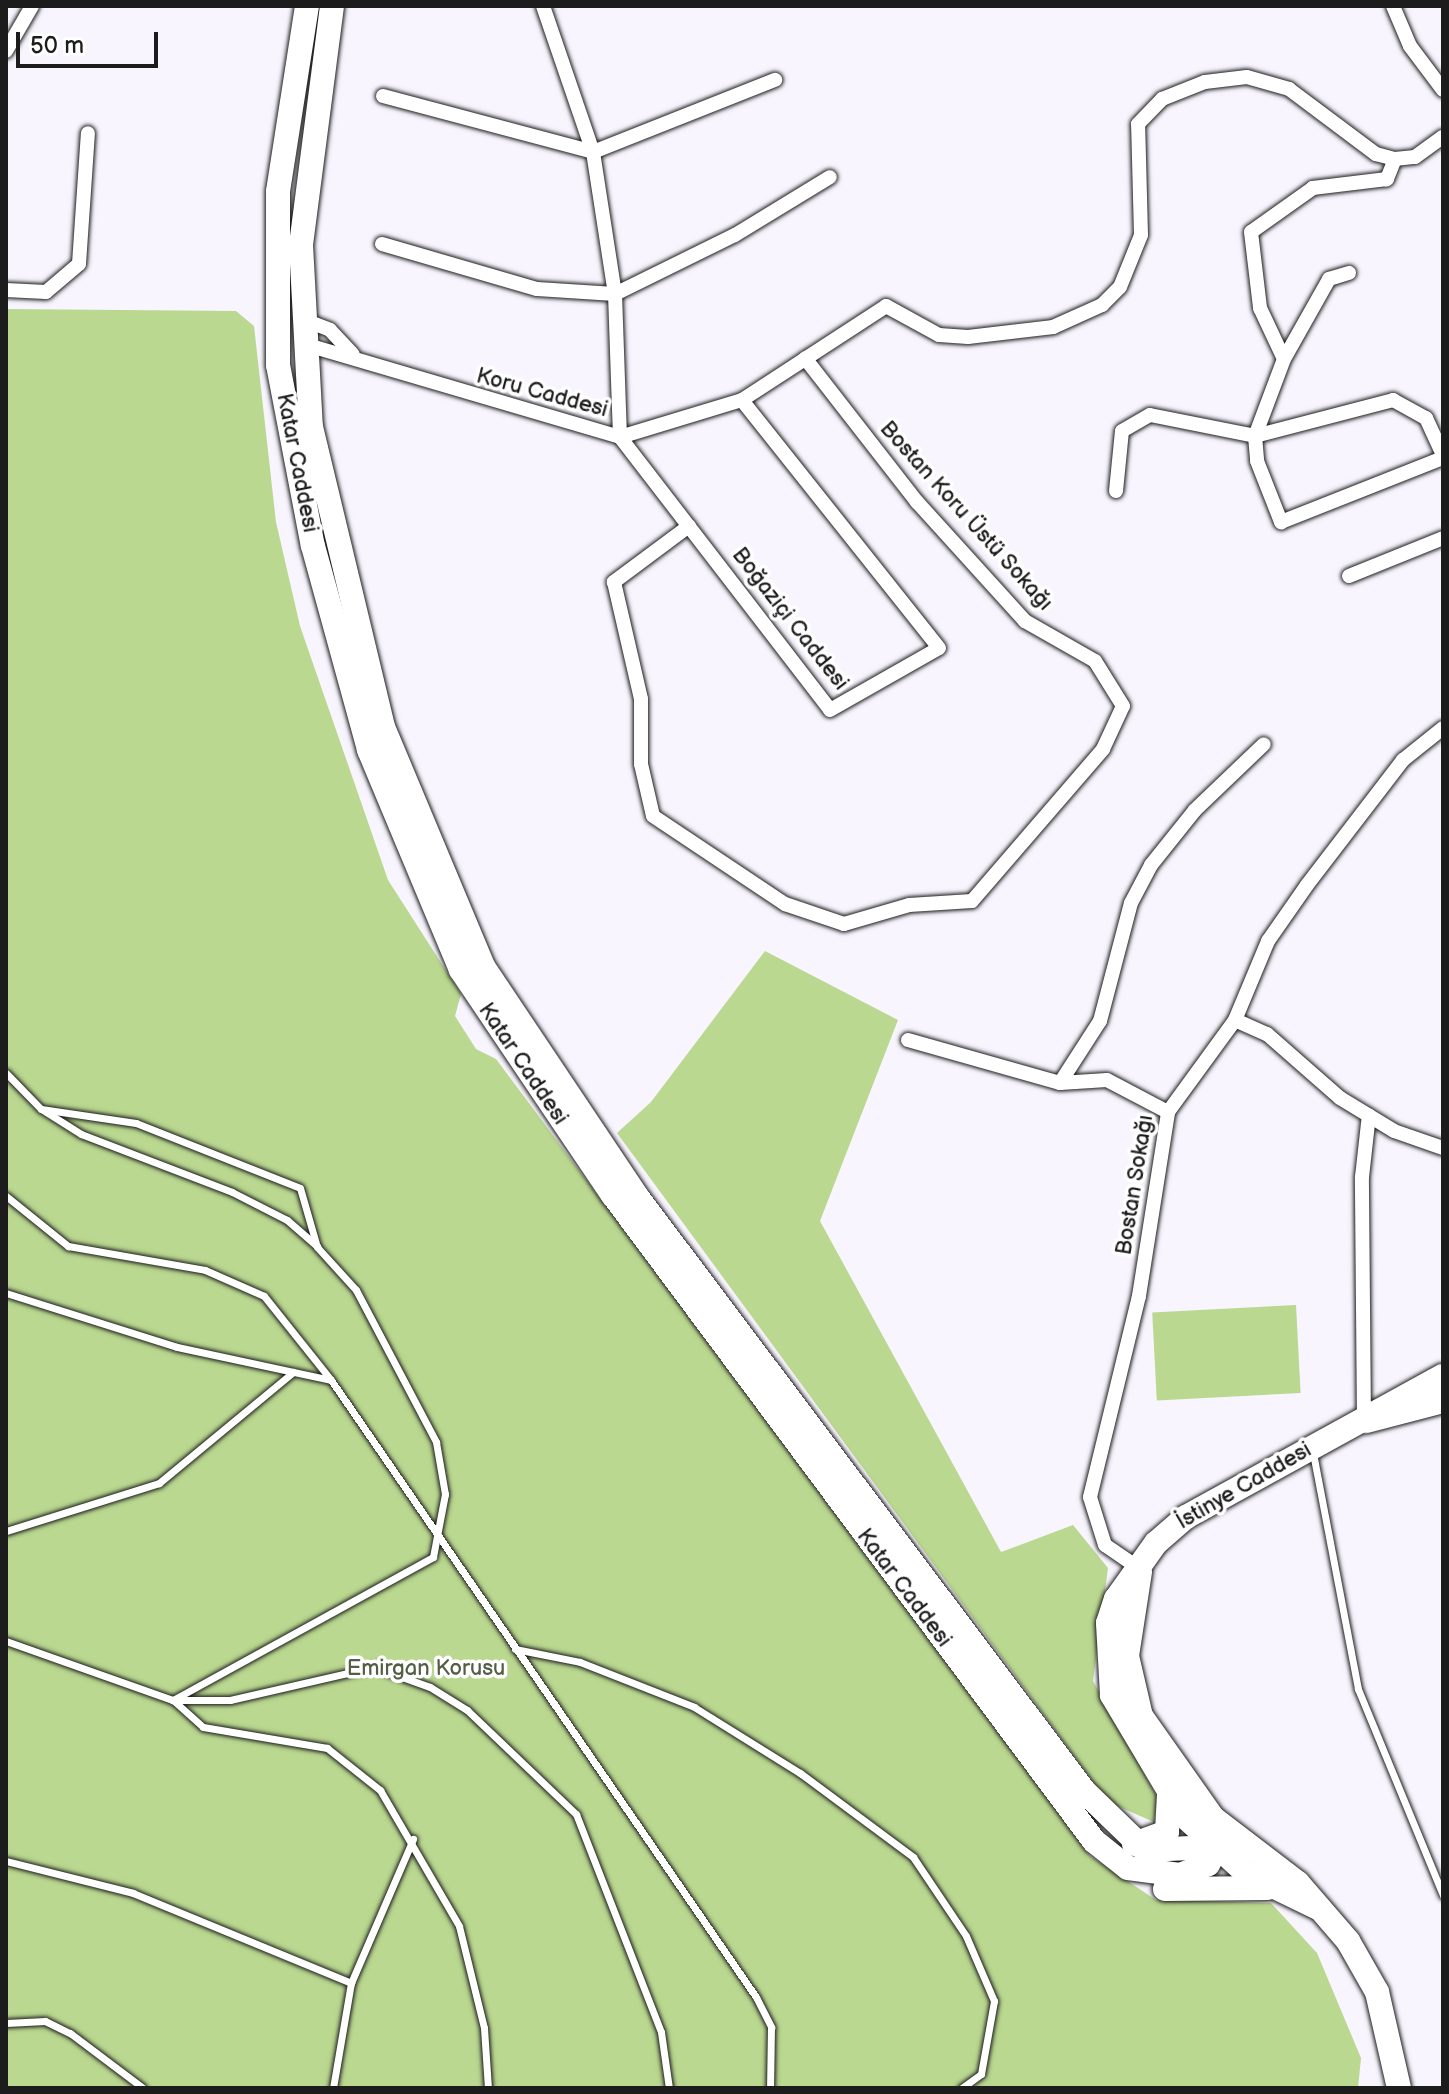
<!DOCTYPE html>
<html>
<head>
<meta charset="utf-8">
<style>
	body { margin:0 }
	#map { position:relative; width:1449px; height:2094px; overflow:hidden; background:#f8f5fe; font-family:"Balsamiq Sans",sans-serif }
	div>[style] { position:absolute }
	.green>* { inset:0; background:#bad890; transform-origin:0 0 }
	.roads { filter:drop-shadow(0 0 2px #1c1c1c) drop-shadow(0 0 2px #1c1c1c) }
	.service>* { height:7px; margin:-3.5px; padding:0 3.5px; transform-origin:3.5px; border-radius:3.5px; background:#fff }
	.minor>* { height:14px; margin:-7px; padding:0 7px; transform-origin:7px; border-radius:7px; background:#fff }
	.primary>* { height:24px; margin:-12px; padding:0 12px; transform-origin:12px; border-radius:12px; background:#fff }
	span { translate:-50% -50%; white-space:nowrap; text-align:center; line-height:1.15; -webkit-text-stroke:7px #fff; paint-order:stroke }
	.street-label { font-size:22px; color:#1c1c1c }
	.park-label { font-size:22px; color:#535e45 }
	.frame { position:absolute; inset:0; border:8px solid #1c1c1c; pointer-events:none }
	.scale { position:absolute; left:16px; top:32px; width:142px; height:36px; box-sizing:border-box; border:4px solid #1c1c1c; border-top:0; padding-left:10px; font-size:24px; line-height:28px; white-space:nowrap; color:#1c1c1c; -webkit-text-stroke:6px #fff; paint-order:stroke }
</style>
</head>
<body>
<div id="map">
	<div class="green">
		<div style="clip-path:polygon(6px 309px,236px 311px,254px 326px,276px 522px,300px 626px,388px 880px,461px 994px,455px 1016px,476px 1049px,496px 1059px,1090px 1856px,1156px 1900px,1271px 1903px,1317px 1953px,1361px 2058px,1358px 2088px,6px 2088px)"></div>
		<div style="clip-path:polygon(765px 951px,898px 1020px,820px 1221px,1001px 1552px,1073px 1525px,1108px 1568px,1093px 1681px,1157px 1797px,1154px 1822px,1108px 1802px,617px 1133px,651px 1102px)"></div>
		<div style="left:1296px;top:1305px;width:88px;height:144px;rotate:87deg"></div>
	</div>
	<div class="roads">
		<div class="service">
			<div style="left:6px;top:1073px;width:50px;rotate:45.8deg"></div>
			<div style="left:41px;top:1109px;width:96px;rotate:8.4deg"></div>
			<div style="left:136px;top:1123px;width:176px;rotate:21.6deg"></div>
			<div style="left:300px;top:1188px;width:61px;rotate:73.9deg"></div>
			<div style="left:317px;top:1247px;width:58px;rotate:47.8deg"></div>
			<div style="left:356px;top:1290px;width:172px;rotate:62.2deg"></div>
			<div style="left:436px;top:1442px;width:53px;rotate:80.2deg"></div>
			<div style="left:445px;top:1494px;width:64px;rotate:100.8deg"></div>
			<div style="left:433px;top:1557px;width:297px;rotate:151.2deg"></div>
			<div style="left:43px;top:1110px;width:45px;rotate:32.3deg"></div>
			<div style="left:81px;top:1134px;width:162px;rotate:21deg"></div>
			<div style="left:232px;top:1192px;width:62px;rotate:27deg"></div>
			<div style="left:287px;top:1220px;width:40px;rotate:41deg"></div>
			<div style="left:6px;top:1196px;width:80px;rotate:38.9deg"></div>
			<div style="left:68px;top:1246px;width:139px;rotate:9.9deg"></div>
			<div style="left:205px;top:1270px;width:64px;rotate:23.8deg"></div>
			<div style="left:264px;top:1296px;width:107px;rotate:51.4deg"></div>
			<div style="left:331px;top:1380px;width:749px;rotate:55.44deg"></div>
			<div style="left:756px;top:1997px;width:34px;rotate:63deg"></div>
			<div style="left:771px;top:2027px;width:61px;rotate:90.9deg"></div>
			<div style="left:6px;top:1293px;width:179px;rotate:17.5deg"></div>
			<div style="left:177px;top:1347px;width:157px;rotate:12.1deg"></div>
			<div style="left:1313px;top:1453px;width:240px;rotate:79.2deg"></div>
			<div style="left:1358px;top:1689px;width:223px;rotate:67.6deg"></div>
			<div style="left:6px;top:1531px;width:160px;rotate:-17.4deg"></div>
			<div style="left:159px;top:1483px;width:174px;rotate:-39.6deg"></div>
			<div style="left:6px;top:1641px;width:177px;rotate:19.5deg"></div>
			<div style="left:173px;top:1700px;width:57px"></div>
			<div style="left:230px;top:1700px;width:148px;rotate:-12.9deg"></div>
			<div style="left:374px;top:1667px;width:59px;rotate:19.7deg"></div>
			<div style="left:430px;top:1687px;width:44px;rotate:31.9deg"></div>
			<div style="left:467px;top:1710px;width:151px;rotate:43.7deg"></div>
			<div style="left:576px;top:1814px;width:234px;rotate:68.7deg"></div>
			<div style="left:661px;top:2032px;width:57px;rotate:81.9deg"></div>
			<div style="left:515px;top:1649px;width:66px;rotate:11.3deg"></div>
			<div style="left:580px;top:1662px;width:123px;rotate:21.5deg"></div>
			<div style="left:694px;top:1707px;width:125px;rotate:31.9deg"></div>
			<div style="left:800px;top:1773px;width:141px;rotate:36.6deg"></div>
			<div style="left:913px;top:1857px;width:95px;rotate:56.1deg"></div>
			<div style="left:966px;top:1936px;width:71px;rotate:66.7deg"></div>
			<div style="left:994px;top:2001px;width:74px;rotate:100.1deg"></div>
			<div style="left:981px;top:2074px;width:24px;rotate:144deg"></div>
			<div style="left:173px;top:1700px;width:40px;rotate:42deg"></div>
			<div style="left:203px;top:1727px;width:126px;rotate:9.6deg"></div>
			<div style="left:327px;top:1748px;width:68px;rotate:38.4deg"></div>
			<div style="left:380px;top:1790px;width:157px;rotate:59.8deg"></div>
			<div style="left:459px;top:1926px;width:105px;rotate:76.2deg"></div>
			<div style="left:484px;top:2028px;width:60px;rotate:86.2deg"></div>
			<div style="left:6px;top:1861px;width:131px;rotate:14.1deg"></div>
			<div style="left:133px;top:1893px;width:236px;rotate:22.4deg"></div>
			<div style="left:6px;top:2023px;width:39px;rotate:-3deg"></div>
			<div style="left:45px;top:2021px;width:28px;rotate:26deg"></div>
			<div style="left:70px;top:2033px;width:91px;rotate:37deg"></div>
			<div style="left:333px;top:2088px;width:107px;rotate:-80.3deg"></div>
			<div style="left:351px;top:1983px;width:157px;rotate:-66.7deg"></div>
		</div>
		<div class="minor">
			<div style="left:543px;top:6px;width:154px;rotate:71.1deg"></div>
			<div style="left:593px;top:152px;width:144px;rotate:81.2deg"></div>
			<div style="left:615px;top:294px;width:143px;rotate:88deg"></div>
			<div style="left:620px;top:437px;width:344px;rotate:52.4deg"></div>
			<div style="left:830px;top:710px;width:125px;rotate:-29.6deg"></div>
			<div style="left:939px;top:648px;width:317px;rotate:-128.5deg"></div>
			<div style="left:1393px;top:6px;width:43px;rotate:67deg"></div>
			<div style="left:1410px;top:46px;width:55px;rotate:53.1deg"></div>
			<div style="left:6px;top:51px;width:52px;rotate:-60deg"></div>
			<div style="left:383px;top:96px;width:217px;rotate:14.9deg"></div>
			<div style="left:593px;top:152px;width:196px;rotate:-21.6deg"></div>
			<div style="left:1395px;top:159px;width:22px;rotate:112deg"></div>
			<div style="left:1387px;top:179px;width:75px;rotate:173.1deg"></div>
			<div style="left:1313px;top:188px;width:76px;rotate:144.6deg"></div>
			<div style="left:1251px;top:232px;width:77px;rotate:83.2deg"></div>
			<div style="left:1260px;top:308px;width:56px;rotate:64.8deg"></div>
			<div style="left:1284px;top:359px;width:82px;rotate:110.6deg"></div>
			<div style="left:1255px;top:436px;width:25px;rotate:85deg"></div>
			<div style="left:1257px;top:461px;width:66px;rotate:68.5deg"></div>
			<div style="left:1281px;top:522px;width:174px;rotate:-21.6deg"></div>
			<div style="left:382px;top:244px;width:161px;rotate:16.2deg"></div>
			<div style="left:537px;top:289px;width:78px;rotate:3.7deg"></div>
			<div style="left:615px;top:294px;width:134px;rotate:-26.2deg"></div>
			<div style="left:735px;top:235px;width:111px;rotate:-31.4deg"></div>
			<div style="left:6px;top:290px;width:40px;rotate:2.9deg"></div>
			<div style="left:46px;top:292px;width:43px;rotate:-40.3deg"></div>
			<div style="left:79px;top:264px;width:131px;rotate:-86.1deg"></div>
			<div style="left:302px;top:319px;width:30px;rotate:21deg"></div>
			<div style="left:330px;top:330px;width:33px;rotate:47deg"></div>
			<div style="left:304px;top:344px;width:329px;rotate:16.4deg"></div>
			<div style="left:620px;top:437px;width:127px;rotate:-16.9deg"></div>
			<div style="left:742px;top:400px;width:172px;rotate:-33.1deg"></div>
			<div style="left:886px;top:306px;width:60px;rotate:28.7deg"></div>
			<div style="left:939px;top:335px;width:29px;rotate:4deg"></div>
			<div style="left:968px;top:337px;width:86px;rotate:-6.7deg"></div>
			<div style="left:1053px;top:327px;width:54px;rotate:-24.2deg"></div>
			<div style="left:1102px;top:305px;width:25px;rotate:-45deg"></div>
			<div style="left:1120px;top:287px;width:56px;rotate:-68deg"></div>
			<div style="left:1141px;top:235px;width:111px;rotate:-91.5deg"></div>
			<div style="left:1138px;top:124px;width:35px;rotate:-46deg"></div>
			<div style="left:1162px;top:99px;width:46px;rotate:-21.6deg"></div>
			<div style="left:1205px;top:82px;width:42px;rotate:-6.8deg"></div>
			<div style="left:1247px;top:77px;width:44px;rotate:15.9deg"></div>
			<div style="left:1289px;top:89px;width:109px;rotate:36.8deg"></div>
			<div style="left:1376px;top:154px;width:20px;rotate:15deg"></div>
			<div style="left:1395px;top:159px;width:20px;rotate:-6deg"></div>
			<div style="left:1415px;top:157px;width:34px;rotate:-36deg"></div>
			<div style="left:1284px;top:359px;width:92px;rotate:-60.6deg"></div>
			<div style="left:1329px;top:279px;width:21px;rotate:-17deg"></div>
			<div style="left:1116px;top:491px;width:60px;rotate:-84.3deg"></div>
			<div style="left:1122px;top:431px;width:32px;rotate:-30deg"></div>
			<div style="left:1150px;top:415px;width:107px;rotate:11.3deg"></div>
			<div style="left:1255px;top:436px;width:143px;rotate:-14.6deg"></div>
			<div style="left:1393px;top:400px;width:38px;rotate:29deg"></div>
			<div style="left:1426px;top:418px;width:41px;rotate:65.3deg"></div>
			<div style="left:689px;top:526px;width:94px;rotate:143.3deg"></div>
			<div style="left:614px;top:582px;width:120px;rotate:77deg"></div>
			<div style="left:641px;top:699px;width:65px;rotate:90deg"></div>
			<div style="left:641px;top:764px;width:53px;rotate:77deg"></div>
			<div style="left:653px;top:816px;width:159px;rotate:33.7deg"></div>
			<div style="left:785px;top:904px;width:62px;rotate:18.7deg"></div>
			<div style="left:844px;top:924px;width:68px;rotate:-16.3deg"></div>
			<div style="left:909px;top:905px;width:63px;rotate:-3.6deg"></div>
			<div style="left:972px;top:901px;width:201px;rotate:-49.2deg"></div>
			<div style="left:1103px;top:749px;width:47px;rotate:-65.1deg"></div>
			<div style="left:1123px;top:706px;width:53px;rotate:-121.9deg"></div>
			<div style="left:1095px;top:661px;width:81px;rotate:-150.3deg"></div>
			<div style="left:1025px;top:621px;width:161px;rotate:-132.2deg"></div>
			<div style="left:917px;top:502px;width:182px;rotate:-127.9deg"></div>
			<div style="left:1349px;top:576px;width:101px;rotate:-22deg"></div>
			<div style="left:1235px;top:1020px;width:35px;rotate:24deg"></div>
			<div style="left:1267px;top:1034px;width:97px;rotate:41.2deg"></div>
			<div style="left:1340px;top:1098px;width:63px;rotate:31.4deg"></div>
			<div style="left:1394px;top:1131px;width:52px;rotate:19.1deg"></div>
			<div style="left:908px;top:1040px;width:158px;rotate:15.8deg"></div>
			<div style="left:1060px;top:1083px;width:47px;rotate:-3.7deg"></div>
			<div style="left:1107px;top:1080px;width:69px;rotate:27.7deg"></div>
			<div style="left:1060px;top:1083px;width:74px;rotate:-57.2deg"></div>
			<div style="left:1100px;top:1021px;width:122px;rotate:-75.3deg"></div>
			<div style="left:1131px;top:903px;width:43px;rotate:-62.2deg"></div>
			<div style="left:1151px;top:865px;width:70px;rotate:-51.3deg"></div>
			<div style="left:1195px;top:810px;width:95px;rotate:-43.7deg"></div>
			<div style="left:1364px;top:1421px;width:244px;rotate:-90.5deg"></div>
			<div style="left:1362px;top:1177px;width:62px;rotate:-83.6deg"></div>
			<div style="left:1140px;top:1569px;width:42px;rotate:-145.6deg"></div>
			<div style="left:1105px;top:1545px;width:50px;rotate:-107.4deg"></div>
			<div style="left:1090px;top:1497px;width:207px;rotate:-76.3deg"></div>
			<div style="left:1139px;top:1296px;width:186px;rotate:-81deg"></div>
			<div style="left:1168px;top:1112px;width:114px;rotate:-53.9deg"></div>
			<div style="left:1235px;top:1020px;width:86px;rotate:-67.3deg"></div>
			<div style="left:1268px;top:941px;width:68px;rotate:-55.1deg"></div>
			<div style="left:1307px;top:885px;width:158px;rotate:-52.5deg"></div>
			<div style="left:1403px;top:760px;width:51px;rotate:-38.7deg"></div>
		</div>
		<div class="primary">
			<div style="left:307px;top:6px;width:188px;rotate:98.9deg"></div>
			<div style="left:278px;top:192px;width:173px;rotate:90deg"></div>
			<div style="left:278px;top:365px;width:184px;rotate:79.1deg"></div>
			<div style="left:313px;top:546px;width:212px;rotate:74.6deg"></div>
			<div style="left:369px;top:750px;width:238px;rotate:67.3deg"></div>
			<div style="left:461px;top:970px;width:272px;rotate:56deg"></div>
			<div style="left:613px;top:1195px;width:805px;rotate:53.33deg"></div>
			<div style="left:1094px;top:1841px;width:43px;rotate:38.5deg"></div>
			<div style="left:1128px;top:1868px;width:52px;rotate:7.7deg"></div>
			<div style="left:1180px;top:1875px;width:30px;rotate:-21deg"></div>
			<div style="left:1208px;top:1864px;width:37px;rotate:-59deg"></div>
			<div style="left:332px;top:6px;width:241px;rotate:97.4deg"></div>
			<div style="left:301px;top:245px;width:182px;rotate:86.9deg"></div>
			<div style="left:311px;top:427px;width:309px;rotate:76.5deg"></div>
			<div style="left:383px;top:727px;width:261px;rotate:67.3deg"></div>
			<div style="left:484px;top:968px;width:277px;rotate:56.2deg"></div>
			<div style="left:638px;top:1198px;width:742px;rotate:53.05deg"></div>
			<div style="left:1084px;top:1791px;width:85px;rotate:44deg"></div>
			<div style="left:1145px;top:1850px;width:69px;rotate:-2.5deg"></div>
			<div style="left:1366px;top:1421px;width:80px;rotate:-14.6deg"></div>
			<div style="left:1140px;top:1572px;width:85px;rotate:98.8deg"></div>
			<div style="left:1127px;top:1656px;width:62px;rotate:76.9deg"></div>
			<div style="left:1141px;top:1716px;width:125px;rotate:54.8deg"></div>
			<div style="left:1213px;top:1818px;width:107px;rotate:37.4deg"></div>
			<div style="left:1298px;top:1883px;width:77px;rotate:49.2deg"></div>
			<div style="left:1348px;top:1941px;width:59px;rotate:60.4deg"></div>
			<div style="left:1377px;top:1992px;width:98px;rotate:77.1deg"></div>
			<div style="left:1134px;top:1844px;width:35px;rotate:-20deg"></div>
			<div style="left:1167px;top:1832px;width:36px;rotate:-87deg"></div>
			<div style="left:1165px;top:1889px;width:103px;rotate:-0.6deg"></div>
			<div style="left:1320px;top:1909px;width:82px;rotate:-154.1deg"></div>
			<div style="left:1246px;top:1873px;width:84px;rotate:-137.4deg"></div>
			<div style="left:1184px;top:1816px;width:141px;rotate:-120.8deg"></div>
			<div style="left:1112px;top:1695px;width:72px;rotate:-93.2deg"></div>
			<div style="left:1108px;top:1623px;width:25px;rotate:-72deg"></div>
			<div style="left:1116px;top:1599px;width:69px;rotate:-54.5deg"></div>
			<div style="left:1156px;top:1543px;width:40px;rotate:-41deg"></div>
			<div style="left:1186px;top:1517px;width:293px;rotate:-28.8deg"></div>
		</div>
	</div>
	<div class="street-label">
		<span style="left:542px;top:393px;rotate:15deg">Koru Caddesi</span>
		<span style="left:297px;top:463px;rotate:79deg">Katar Caddesi</span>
		<span style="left:966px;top:516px;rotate:48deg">Bostan Koru Üstü Sokağı</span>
		<span style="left:790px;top:619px;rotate:52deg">Boğaziçi Caddesi</span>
		<span style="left:523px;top:1064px;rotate:56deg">Katar Caddesi</span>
		<span style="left:1135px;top:1185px;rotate:-81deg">Bostan Sokağı</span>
		<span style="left:1244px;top:1486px;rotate:-30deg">İstinye Caddesi</span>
		<span style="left:904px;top:1588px;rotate:53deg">Katar Caddesi</span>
	</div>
	<div class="park-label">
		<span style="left:426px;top:1669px">Emirgan Korusu</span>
	</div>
	<div class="frame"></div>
	<div class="scale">50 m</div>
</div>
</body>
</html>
